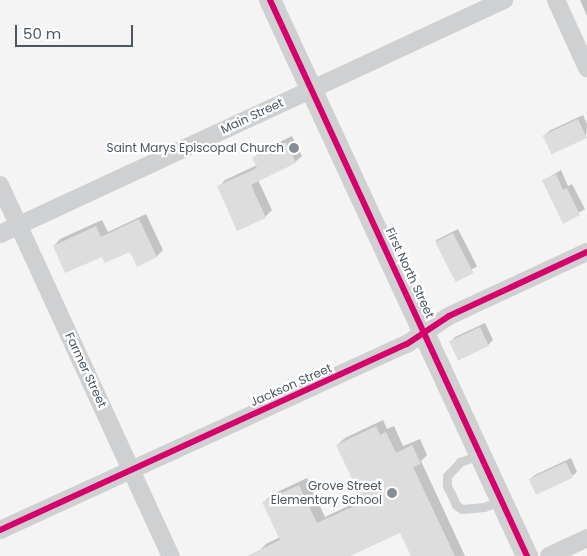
<!DOCTYPE html>
<html>
<head>
<meta charset="utf-8">
<style>
	body { margin:0 }
	#map { position:relative; width:587px; height:556px; overflow:hidden; background:#f4f4f4; font-family:Poppins,sans-serif }
	div>[style] { position:absolute }
	.shadow>* { inset:0; background:#0003; transform-origin:0 0 }
	.building>* { inset:0; background:#ddddde; transform-origin:0 0 }
	.service>* { height:9px; margin:-4.5px; padding:0 4.5px; transform-origin:4.5px; border-radius:4.5px; background:#ced0d2 }
	.minor>* { height:18px; margin:-9px; padding:0 9px; transform-origin:9px; border-radius:9px; background:#ced0d2 }
	.tertiary>* { height:22px; margin:-11px; padding:0 11px; transform-origin:11px; border-radius:11px; background:#ced0d2 }
	.cycleway>* { height:6px; margin:-3px; padding:0 3px; transform-origin:3px; border-radius:3px; background:#d6006c }
	.dots>* { width:14px; height:14px; translate:-50% -50%; box-sizing:border-box; border:2px solid #fff; border-radius:50% }
	span { translate:-50% -50%; white-space:nowrap; text-align:center; line-height:1.15; -webkit-text-stroke:4.5px #fff; paint-order:stroke }
	.street-label { font-size:12px; color:#4a5661 }
	.poi-label { font-size:12px; color:#4a5661 }
	.right { translate:-100% -50%; text-align:right }
	.scale { position:absolute; left:15px; top:25px; width:118px; height:22px; box-sizing:border-box; border:2px solid #4a5661; border-top:0; padding-left:6px; font-size:15px; line-height:18px; white-space:nowrap; color:#4a5661; -webkit-text-stroke:4px #fff; paint-order:stroke }
</style>
</head>
<body>
<div id="map">
	<div class="shadow">
		<div style="clip-path:polygon(580px 0,587px 0,587px 16px)"></div>
		<div style="clip-path:polygon(583px 115px,587px 124px,586px 137px,544px 136px,549px 131px)"></div>
		<div style="clip-path:polygon(292px 136px,302px 156px,295px 162px,258px 180px,272px 210px,265px 217px,219px 187px,225px 180px,257px 165px,254px 158px,260px 152px)"></div>
		<div style="clip-path:polygon(561px 170px,568px 186px,572px 184px,585px 209px,563px 222px,544px 180px)"></div>
		<div style="clip-path:polygon(146px 214px,163px 250px,157px 256px,138px 265px,131px 250px,103px 255px,54px 246px,60px 239px,102px 220px,108px 232px)"></div>
		<div style="left:458px;top:229px;width:42px;height:25px;rotate:63deg"></div>
		<div style="clip-path:polygon(485px 323px,493px 340px,488px 345px,450px 342px,455px 337px)"></div>
		<div style="clip-path:polygon(383px 420px,387px 429px,394px 426px,403px 446px,420px 439px,427px 455px,421px 461px,465px 556px,413px 556px,401px 531px,347px 556px,261px 556px,259px 551px,266px 544px,280px 537px,264px 502px,271px 495px,307px 478px,325px 517px,363px 499px,337px 445px,345px 438px)"></div>
		<div style="clip-path:polygon(571px 458px,577px 472px,572px 476px,530px 479px,535px 475px)"></div>
	</div>
	<div class="building">
		<div style="left:578px;top:119px;width:21px;height:39px;rotate:65deg"></div>
		<div style="clip-path:polygon(286px 142px,296px 163px,251px 185px,266px 218px,237px 231px,217px 186px,257px 168px,252px 158px)"></div>
		<div style="clip-path:polygon(556px 174px,563px 190px,567px 188px,580px 215px,563px 224px,542px 180px)"></div>
		<div style="clip-path:polygon(139px 219px,157px 257px,137px 267px,130px 252px,105px 263px,102px 257px,65px 273px,53px 246px,96px 226px,101px 237px)"></div>
		<div style="left:453px;top:233px;width:45px;height:20px;rotate:63deg"></div>
		<div style="left:480px;top:327px;width:21px;height:34px;rotate:65deg"></div>
		<div style="clip-path:polygon(376px 426px,380px 435px,386px 432px,396px 453px,412px 445px,421px 464px,413px 467px,455px 556px,411px 556px,400px 533px,350px 556px,247px 556px,280px 540px,262px 502px,299px 485px,317px 523px,363px 502px,336px 445px)"></div>
		<div style="left:566px;top:462px;width:17px;height:41px;rotate:65deg"></div>
	</div>
	<div class="service">
		<div style="left:480px;top:455px;width:21px;rotate:161deg"></div>
		<div style="left:460px;top:462px;width:19px;rotate:133deg"></div>
		<div style="left:447px;top:476px;width:10px;rotate:90deg"></div>
		<div style="left:447px;top:486px;width:11px;rotate:63deg"></div>
		<div style="left:452px;top:496px;width:10px;rotate:66deg"></div>
		<div style="left:456px;top:505px;width:7px;rotate:34deg"></div>
		<div style="left:462px;top:509px;width:22px;rotate:-5deg"></div>
		<div style="left:484px;top:507px;width:19px;rotate:-21deg"></div>
	</div>
	<div class="minor">
		<div style="left:556px;top:0;width:75px;rotate:65.5deg"></div>
		<div style="left:0;top:185px;width:409px;rotate:65.3deg"></div>
		<div style="left:0;top:234px;width:556px;rotate:-24.9deg"></div>
		<div style="left:0;top:530px;width:447px;rotate:-24.6deg"></div>
		<div style="left:407px;top:344px;width:50px;rotate:-33.7deg"></div>
		<div style="left:449px;top:316px;width:152px;rotate:-24.9deg"></div>
		<div style="left:549px;top:556px;width:42px;rotate:-25.3deg"></div>
	</div>
	<div class="tertiary">
		<div style="left:270px;top:0;width:613px;rotate:65.19deg"></div>
	</div>
	<div class="cycleway">
		<div style="left:270px;top:0;width:613px;rotate:65.19deg"></div>
		<div style="left:0;top:530px;width:447px;rotate:-24.6deg"></div>
		<div style="left:407px;top:344px;width:50px;rotate:-33.7deg"></div>
		<div style="left:449px;top:316px;width:152px;rotate:-24.9deg"></div>
	</div>
	<div class="dots">
		<div style="left:294px;top:148px;background:#868d94"></div>
		<div style="left:392px;top:493px;background:#868d94"></div>
	</div>
	<div class="street-label">
		<span style="left:252px;top:116px;rotate:-25deg">Main Street</span>
		<span style="left:410px;top:273px;rotate:65deg">First North Street</span>
		<span style="left:86px;top:370px;rotate:65deg">Farmer Street</span>
		<span style="left:291px;top:385px;rotate:-24deg">Jackson Street</span>
	</div>
	<div class="poi-label">
		<span class="right" style="left:284px;top:148px">Saint Marys Episcopal Church</span>
		<span class="right" style="left:382px;top:493px">Grove Street<br>Elementary School</span>
	</div>
	<div class="scale">50 m</div>
</div>
</body>
</html>
